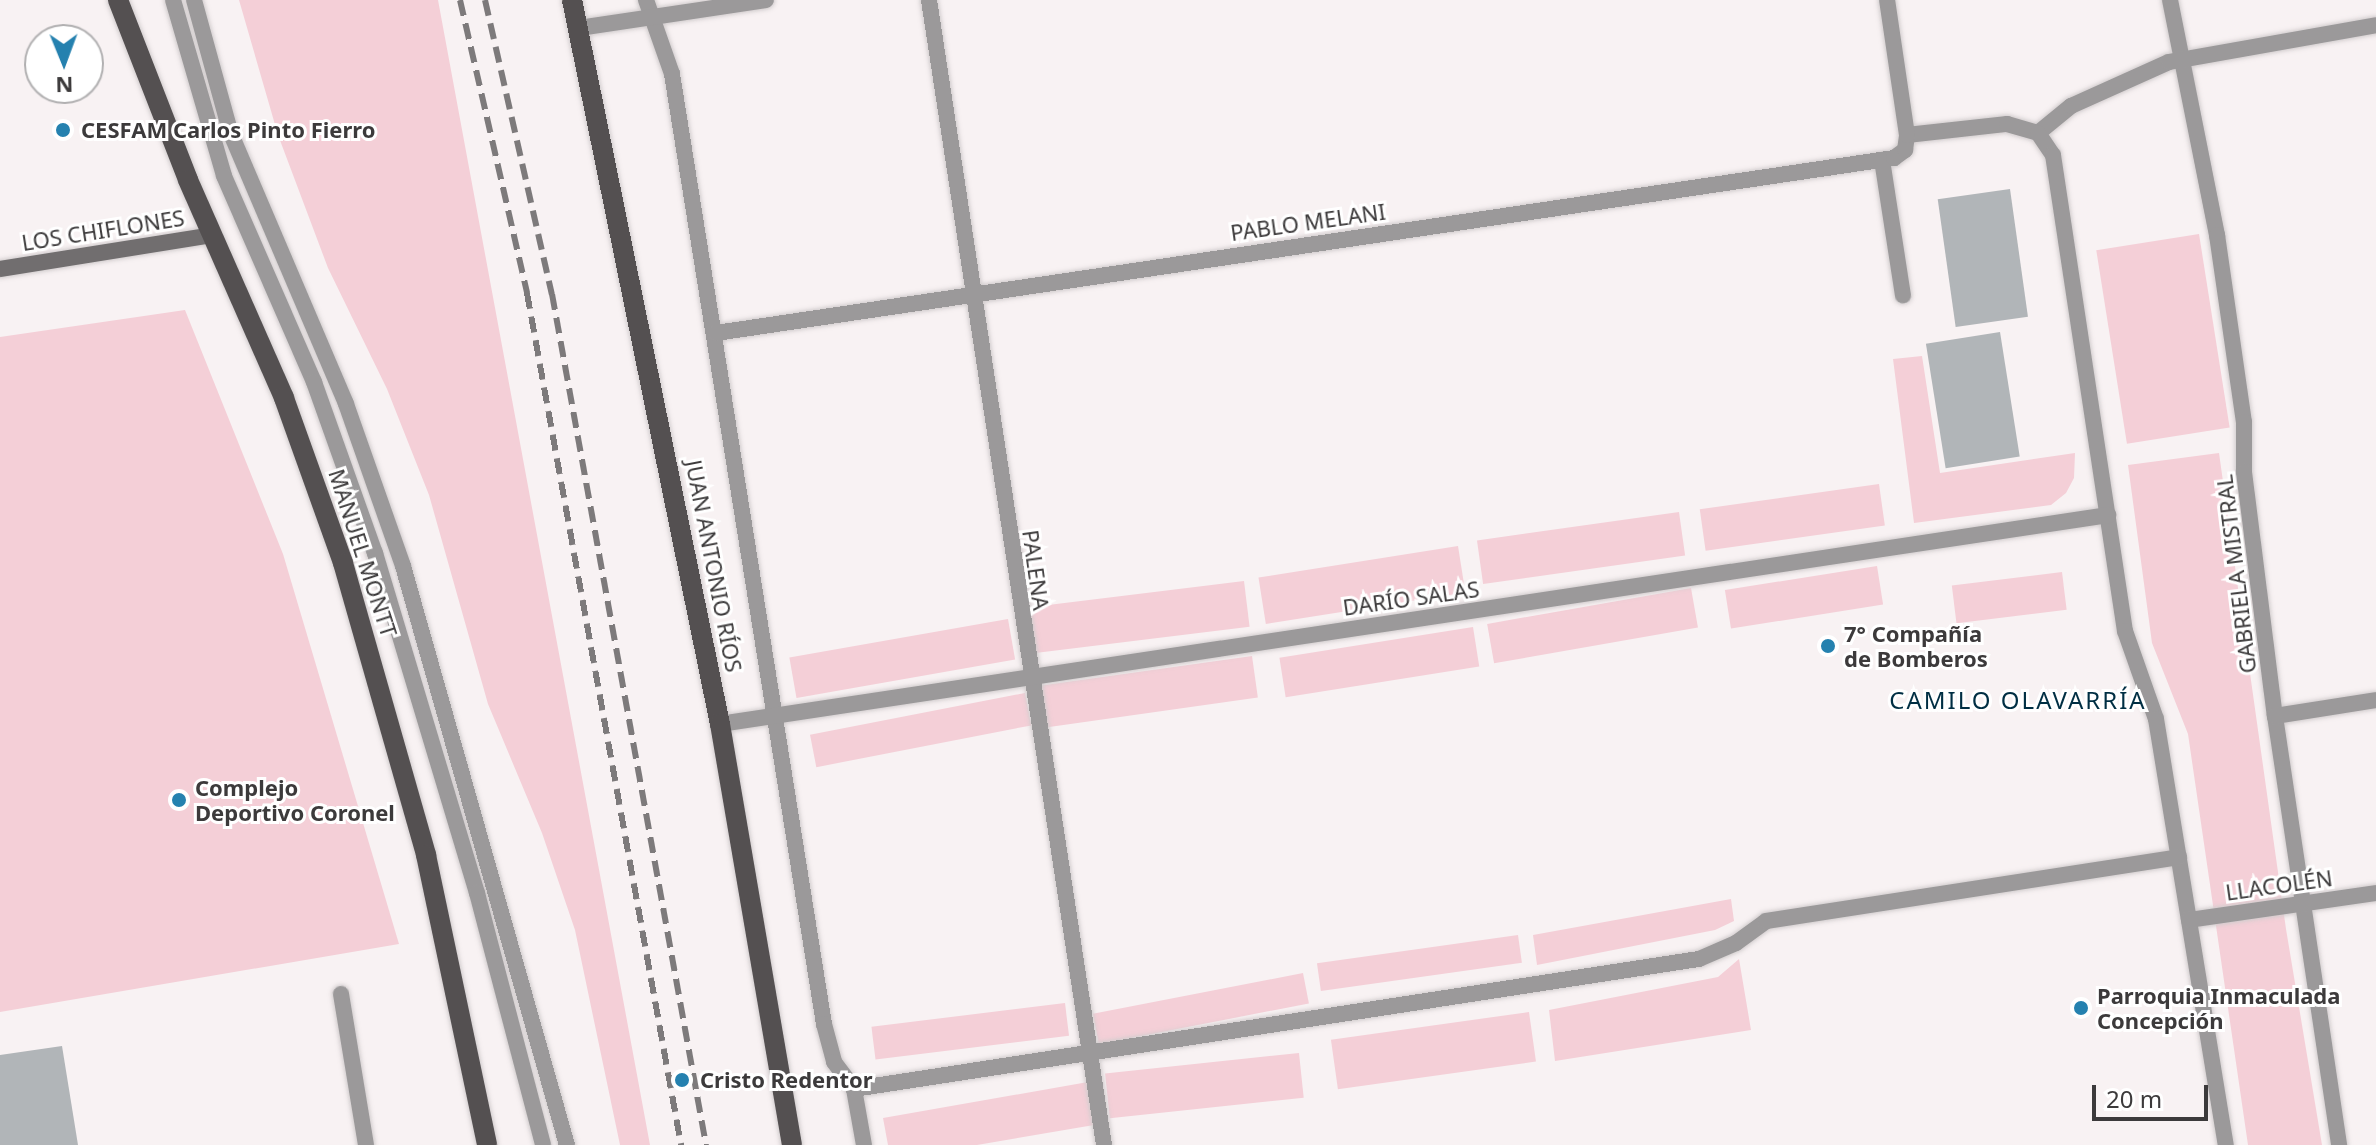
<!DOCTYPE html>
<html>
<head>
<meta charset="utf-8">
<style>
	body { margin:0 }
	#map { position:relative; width:2376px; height:1145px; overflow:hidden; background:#f8f2f3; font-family:"Noto Sans",sans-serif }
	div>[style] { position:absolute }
	.green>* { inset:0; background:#f4cfd7; transform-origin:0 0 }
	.building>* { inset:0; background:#b1b5b8; transform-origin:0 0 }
	.roads { filter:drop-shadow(0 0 2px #d2cdce) drop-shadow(0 0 2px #d2cdce) }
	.lane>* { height:16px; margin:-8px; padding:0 8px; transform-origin:8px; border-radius:8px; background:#9b999a }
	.street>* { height:16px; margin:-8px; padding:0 8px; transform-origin:8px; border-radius:8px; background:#9b999a }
	.secondary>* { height:16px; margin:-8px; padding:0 8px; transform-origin:8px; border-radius:8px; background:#716e6f }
	.primary>* { height:20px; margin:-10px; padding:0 10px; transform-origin:10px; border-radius:10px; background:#545051 }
	.rail>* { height:6px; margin-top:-3px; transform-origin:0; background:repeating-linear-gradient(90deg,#7d7a7b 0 16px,transparent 0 24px) }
	.dots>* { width:22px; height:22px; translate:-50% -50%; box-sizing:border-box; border:4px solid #fff; border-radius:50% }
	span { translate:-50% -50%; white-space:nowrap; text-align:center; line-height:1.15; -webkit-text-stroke:6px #fff; paint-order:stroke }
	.poi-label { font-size:22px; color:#3c3a3b; font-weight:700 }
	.left { translate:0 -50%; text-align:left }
	.street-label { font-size:22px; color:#3c3a3b }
	.neighbourhood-label { font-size:24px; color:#002e43; letter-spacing:2px }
	.north { position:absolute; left:24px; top:24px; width:80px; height:80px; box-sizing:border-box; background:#fff; border:2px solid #b1b0b1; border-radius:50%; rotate:179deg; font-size:22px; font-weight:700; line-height:32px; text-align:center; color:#3c3a3b }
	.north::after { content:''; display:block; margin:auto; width:28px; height:36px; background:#2581af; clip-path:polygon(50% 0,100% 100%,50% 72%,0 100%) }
	.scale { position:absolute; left:2092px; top:1085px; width:116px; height:36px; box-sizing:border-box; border:4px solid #3c3a3b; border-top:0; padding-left:10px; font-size:24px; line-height:28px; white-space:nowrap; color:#3c3a3b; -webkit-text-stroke:6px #fff; paint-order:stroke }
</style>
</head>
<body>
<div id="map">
	<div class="green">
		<div style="clip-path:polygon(239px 0,438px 0,650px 1145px,620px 1145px,575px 930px,542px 833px,488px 704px,429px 495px,387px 389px,328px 268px,278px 135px)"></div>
		<div style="left:2199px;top:234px;width:196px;height:104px;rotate:81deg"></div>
		<div style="clip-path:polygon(185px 310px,283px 554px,399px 944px,0 1012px,0 337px)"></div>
		<div style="clip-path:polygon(1922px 356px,1940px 473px,2075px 453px,2074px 478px,2066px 493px,2051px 505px,1914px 523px,1893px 359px)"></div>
		<div style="clip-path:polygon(2219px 453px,2286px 929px,2322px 1145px,2248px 1145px,2188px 734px,2152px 643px,2128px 465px)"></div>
		<div style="left:1879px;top:484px;width:42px;height:181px;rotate:82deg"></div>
		<div style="left:1679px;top:512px;width:44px;height:204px;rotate:82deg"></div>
		<div style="left:1458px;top:546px;width:47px;height:202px;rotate:81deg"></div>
		<div style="left:1877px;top:566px;width:39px;height:154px;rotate:81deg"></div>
		<div style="left:2062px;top:572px;width:38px;height:111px;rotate:83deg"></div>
		<div style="left:1244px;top:581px;width:46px;height:222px;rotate:83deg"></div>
		<div style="left:1691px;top:588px;width:40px;height:207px;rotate:80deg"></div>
		<div style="left:1008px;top:619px;width:41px;height:222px;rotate:80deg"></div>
		<div style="left:1473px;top:627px;width:40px;height:196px;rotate:81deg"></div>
		<div style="left:1252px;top:656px;width:42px;height:216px;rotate:82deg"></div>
		<div style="left:1025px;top:693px;width:33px;height:219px;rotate:79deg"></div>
		<div style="clip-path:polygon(1731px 899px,1734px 921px,1715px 930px,1537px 965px,1533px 935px)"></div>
		<div style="left:1518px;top:935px;width:28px;height:203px;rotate:82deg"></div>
		<div style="clip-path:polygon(1739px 959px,1751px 1030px,1555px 1061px,1549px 1010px,1718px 977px)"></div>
		<div style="left:1303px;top:973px;width:31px;height:214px;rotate:79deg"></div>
		<div style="left:1065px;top:1003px;width:33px;height:195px;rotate:83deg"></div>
		<div style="left:1529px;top:1012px;width:50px;height:200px;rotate:82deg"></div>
		<div style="left:1299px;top:1053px;width:45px;height:195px;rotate:84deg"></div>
		<div style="clip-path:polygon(1088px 1082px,1094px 1125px,977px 1145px,888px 1145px,883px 1118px)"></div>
	</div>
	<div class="building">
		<div style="left:2010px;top:189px;width:129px;height:73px;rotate:82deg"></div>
		<div style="left:2000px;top:332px;width:126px;height:75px;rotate:81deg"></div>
		<div style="clip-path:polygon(62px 1046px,78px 1145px,0 1145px,0 1055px)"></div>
	</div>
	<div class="roads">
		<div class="lane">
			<div style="left:173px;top:0;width:183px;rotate:73.8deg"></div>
			<div style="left:224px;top:176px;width:225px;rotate:66.4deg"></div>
			<div style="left:314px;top:382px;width:182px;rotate:70.4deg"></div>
			<div style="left:375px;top:553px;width:355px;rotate:73.3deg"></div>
			<div style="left:477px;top:893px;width:260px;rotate:75.3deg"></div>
			<div style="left:194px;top:0;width:139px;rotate:74.6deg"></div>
			<div style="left:231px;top:134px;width:293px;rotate:66.9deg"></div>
			<div style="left:346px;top:404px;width:172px;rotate:70.6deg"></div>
			<div style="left:403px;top:566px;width:602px;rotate:74.19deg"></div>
			<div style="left:1882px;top:160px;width:137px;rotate:81.2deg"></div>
			<div style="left:341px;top:994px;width:153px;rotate:80.6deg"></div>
		</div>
		<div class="street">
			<div style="left:646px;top:0;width:78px;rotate:70.6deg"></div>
			<div style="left:672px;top:74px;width:962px;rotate:80.91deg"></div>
			<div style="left:824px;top:1024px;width:39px;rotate:75deg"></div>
			<div style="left:834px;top:1062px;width:34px;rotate:53deg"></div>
			<div style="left:854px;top:1089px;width:57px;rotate:79.9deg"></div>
			<div style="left:929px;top:0;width:1158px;rotate:81.31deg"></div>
			<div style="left:2170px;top:0;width:240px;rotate:78.7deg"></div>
			<div style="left:2217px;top:235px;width:189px;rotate:81.8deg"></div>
			<div style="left:2244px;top:422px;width:50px;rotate:90deg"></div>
			<div style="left:2244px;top:472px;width:246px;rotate:82.8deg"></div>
			<div style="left:2275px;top:716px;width:434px;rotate:81.5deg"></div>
			<div style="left:579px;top:28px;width:189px;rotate:-8.5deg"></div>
			<div style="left:2038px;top:133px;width:43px;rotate:-39.3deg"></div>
			<div style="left:2071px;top:106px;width:107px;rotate:-24.2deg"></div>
			<div style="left:2169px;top:62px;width:210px;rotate:-10.1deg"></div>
			<div style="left:1907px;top:135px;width:101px;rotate:-6.3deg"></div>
			<div style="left:2007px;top:124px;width:32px;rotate:16deg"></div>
			<div style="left:2038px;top:133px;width:27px;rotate:56deg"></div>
			<div style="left:2053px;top:155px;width:481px;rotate:81.4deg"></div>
			<div style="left:2125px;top:631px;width:93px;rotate:70.6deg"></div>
			<div style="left:2156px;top:719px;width:432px;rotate:80.7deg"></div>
			<div style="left:716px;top:333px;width:1191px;rotate:-8.45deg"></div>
			<div style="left:1894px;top:158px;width:14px;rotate:-36deg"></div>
			<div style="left:1905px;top:150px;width:15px;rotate:-82deg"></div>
			<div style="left:1907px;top:135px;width:136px;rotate:-98.4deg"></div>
			<div style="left:2275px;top:716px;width:102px;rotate:-9deg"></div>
			<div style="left:720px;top:724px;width:1404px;rotate:-8.56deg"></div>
			<div style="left:2189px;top:920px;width:189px;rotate:-8.2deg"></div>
			<div style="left:854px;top:1089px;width:855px;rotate:-8.75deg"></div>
			<div style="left:1699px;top:959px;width:40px;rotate:-23.4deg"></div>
			<div style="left:1736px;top:943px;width:37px;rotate:-36deg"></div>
			<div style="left:1766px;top:921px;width:418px;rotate:-8.8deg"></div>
		</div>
		<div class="secondary">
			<div style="left:0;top:269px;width:216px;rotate:-9.1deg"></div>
		</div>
		<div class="primary">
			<div style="left:118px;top:0;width:193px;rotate:68.7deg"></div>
			<div style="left:188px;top:180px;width:238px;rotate:66.2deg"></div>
			<div style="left:284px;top:398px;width:175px;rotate:70.3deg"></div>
			<div style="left:343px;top:563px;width:304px;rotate:74.1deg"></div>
			<div style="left:426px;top:855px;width:296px;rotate:78.1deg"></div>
			<div style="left:572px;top:0;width:739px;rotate:78.45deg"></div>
			<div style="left:720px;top:724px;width:427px;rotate:80.3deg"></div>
		</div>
	</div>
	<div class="rail">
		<div style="left:460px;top:0;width:301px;rotate:77.1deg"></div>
		<div style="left:527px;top:293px;width:866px;rotate:79.75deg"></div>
		<div style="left:485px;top:0;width:302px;rotate:77.2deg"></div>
		<div style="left:552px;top:294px;width:865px;rotate:79.74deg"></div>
	</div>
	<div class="dots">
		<div style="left:63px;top:130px;background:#2581af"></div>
		<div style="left:1828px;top:646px;background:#2581af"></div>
		<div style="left:179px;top:800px;background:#2581af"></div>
		<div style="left:2081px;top:1008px;background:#2581af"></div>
		<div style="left:682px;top:1080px;background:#2581af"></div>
	</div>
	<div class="poi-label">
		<span class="left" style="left:81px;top:130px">CESFAM Carlos Pinto Fierro</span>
		<span class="left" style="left:1844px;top:646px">7° Compañía<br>de Bomberos</span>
		<span class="left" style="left:195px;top:800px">Complejo<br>Deportivo Coronel</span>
		<span class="left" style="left:2097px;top:1008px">Parroquia Inmaculada<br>Concepción</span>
		<span class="left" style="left:700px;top:1080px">Cristo Redentor</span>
	</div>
	<div class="street-label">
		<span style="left:1308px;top:222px;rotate:-8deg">PABLO MELANI</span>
		<span style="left:103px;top:230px;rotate:-9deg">LOS CHIFLONES</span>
		<span style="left:363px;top:553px;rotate:72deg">MANUEL MONTT</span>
		<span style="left:714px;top:566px;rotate:79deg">JUAN ANTONIO RÍOS</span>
		<span style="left:1036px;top:570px;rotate:82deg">PALENA</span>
		<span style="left:2236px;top:574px;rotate:-97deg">GABRIELA MISTRAL</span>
		<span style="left:1411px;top:598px;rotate:-8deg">DARÍO SALAS</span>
		<span style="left:2279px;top:885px;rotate:-8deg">LLACOLÉN</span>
	</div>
	<div class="neighbourhood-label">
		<span style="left:2018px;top:700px">CAMILO OLAVARRÍA</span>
	</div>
	<div class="north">N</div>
	<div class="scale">20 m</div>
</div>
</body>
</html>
